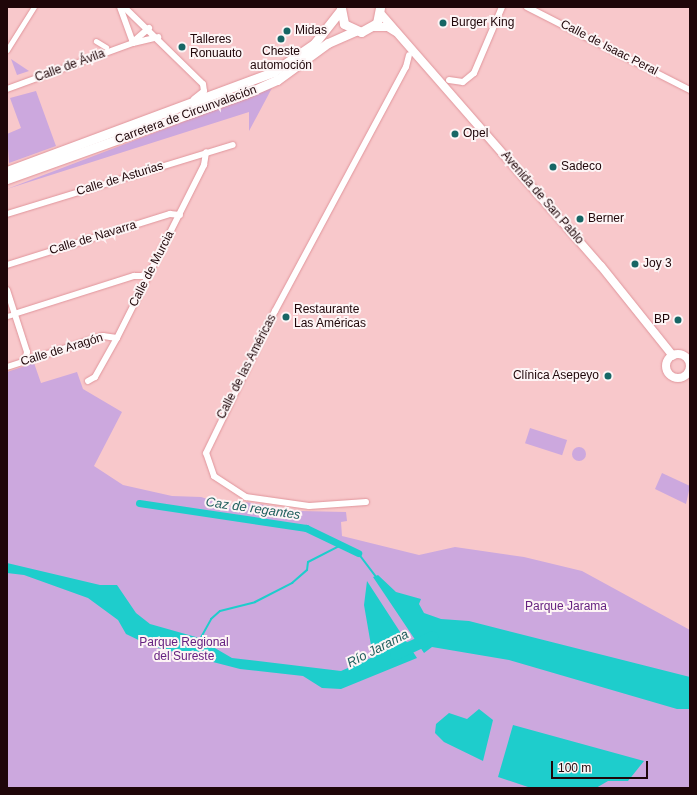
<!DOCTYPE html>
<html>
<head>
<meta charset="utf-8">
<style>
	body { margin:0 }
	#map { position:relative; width:697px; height:795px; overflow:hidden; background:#f8c8cb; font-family:Helvetica,sans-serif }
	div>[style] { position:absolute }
	.green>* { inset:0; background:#cca8de; transform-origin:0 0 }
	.round { border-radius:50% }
	.water>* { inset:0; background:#1ecdcc }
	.stream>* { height:2px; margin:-1px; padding:0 1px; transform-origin:1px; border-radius:1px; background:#1ecdcc }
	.canal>* { height:7px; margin:-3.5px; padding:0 3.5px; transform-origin:3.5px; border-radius:3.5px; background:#1ecdcc }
	.river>* { height:12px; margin:-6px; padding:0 6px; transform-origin:6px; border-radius:6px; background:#1ecdcc }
	.roads { filter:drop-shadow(0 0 1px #e0959b) drop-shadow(0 0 1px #e0959b) }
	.pedestrian>* { height:4.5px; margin:-2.25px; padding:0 2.25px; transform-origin:2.25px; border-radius:2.25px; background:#fff }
	.minor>* { height:6px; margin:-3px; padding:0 3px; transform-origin:3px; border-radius:3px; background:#fff }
	.tertiary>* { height:8px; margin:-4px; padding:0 4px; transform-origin:4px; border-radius:4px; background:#fff }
	.tertiary>.ring { margin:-4px; padding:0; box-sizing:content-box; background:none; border:8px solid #fff; border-radius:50% }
	.secondary>* { height:9px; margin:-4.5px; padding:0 4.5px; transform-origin:4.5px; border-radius:4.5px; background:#fff }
	.dots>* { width:11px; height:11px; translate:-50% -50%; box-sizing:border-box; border:2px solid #fdf4f5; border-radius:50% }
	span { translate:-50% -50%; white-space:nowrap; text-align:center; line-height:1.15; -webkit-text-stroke:4px #fdf4f5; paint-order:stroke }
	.poi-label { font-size:12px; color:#1f0609 }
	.left { translate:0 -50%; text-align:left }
	.right { translate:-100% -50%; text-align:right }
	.street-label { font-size:12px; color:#1f0609 }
	.park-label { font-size:12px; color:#662281 }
	.water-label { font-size:13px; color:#205f5e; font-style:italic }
	.frame { position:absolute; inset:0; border:8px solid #1f0609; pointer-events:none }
	.scale { position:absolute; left:551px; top:761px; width:97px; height:18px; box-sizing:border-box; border:2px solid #1f0609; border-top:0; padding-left:5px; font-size:12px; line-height:14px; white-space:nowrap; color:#1f0609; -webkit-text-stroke:3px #fdf4f5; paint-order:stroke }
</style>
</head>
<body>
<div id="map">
	<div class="green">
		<div style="clip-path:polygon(11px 59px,29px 71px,17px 75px)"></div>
		<div style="clip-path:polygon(272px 88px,249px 131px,249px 112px,7px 189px)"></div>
		<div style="clip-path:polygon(36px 91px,56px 146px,9px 163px,7px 134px,21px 128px,10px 98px)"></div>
		<div style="clip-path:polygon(34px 363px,41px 383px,77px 372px,83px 389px,122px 412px,94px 466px,123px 485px,172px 496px,201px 497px,243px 510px,246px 502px,301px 511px,346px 512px,347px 521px,341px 522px,342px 536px,419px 555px,455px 547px,524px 557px,582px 571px,690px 630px,690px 788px,7px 788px,7px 372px)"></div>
		<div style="left:530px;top:428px;width:39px;height:16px;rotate:18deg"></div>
		<div class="round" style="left:572px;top:447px;width:14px;height:14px"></div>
		<div style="clip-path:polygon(662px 473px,690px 486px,686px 504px,655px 489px)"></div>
	</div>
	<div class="water">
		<div style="clip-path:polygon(7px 563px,100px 585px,117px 585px,136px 613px,150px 624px,196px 637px,232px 658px,341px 671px,373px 657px,364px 605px,367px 581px,417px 658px,341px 689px,322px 688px,303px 676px,240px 669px,151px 646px,126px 634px,118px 620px,88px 598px,24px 575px,7px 573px)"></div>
		<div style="clip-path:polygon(378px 575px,396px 592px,421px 599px,419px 604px,424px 613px,441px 619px,469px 621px,690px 677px,690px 709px,677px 709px,509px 660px,432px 647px,424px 653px,373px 577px)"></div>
		<div style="clip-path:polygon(479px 709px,493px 720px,483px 761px,444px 742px,435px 733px,436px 724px,449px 713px,467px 719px)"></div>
		<div style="clip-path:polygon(513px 725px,644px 761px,628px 781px,608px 781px,596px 788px,531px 788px,498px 777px)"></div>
	</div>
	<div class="stream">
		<div style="left:199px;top:641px;width:25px;rotate:-61deg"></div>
		<div style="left:211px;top:619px;width:12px;rotate:-42deg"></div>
		<div style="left:220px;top:611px;width:36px;rotate:-14deg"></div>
		<div style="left:255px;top:602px;width:42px;rotate:-27.2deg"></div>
		<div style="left:292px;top:583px;width:20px;rotate:-41deg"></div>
		<div style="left:307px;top:570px;width:8px;rotate:-83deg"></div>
		<div style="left:308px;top:562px;width:37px;rotate:-27deg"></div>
		<div style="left:341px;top:545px;width:19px;rotate:25deg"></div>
		<div style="left:358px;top:553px;width:30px;rotate:53deg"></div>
	</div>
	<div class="canal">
		<div style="left:139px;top:503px;width:169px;rotate:8.5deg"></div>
		<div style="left:306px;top:528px;width:58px;rotate:25.7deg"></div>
	</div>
	<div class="river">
		<div style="left:396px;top:654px;width:40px;rotate:-25deg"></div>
	</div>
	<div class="roads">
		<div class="pedestrian">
			<div style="left:96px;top:41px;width:12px;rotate:31deg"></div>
			<div style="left:7px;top:50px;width:51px;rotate:-57.9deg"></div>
			<div style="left:7px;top:316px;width:4px;rotate:-14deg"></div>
		</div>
		<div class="minor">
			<div style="left:120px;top:7px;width:38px;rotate:70deg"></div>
			<div style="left:124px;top:7px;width:110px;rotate:44.3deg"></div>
			<div style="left:203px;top:84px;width:7px;rotate:82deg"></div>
			<div style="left:204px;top:91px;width:13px;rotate:141deg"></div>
			<div style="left:527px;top:7px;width:183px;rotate:27deg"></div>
			<div style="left:134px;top:41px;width:20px;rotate:-41deg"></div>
			<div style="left:449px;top:80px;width:14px;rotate:8deg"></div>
			<div style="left:463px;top:82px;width:14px;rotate:-39deg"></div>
			<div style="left:474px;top:73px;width:72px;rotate:-67deg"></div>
			<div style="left:7px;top:89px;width:134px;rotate:-20.1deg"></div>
			<div style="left:133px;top:43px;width:26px;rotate:-13deg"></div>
			<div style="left:7px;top:214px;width:236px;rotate:-17deg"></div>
			<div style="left:7px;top:265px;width:171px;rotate:-17.4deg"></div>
			<div style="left:170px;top:214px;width:10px;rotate:6deg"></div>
			<div style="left:7px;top:290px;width:65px;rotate:72.1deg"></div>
			<div style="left:27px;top:352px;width:9px;rotate:103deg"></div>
			<div style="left:14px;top:314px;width:126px;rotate:-17.6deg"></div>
			<div style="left:134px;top:276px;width:14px"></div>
			<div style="left:7px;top:367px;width:101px;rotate:-17.9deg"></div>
			<div style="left:103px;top:336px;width:14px;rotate:8deg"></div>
			<div style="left:88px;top:381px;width:8px;rotate:-30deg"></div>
			<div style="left:95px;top:377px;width:45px;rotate:-60.6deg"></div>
			<div style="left:117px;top:338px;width:194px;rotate:-63.3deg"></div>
			<div style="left:204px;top:165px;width:13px;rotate:-81deg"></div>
			<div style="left:366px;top:502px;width:57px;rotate:176deg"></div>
			<div style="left:309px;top:506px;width:64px;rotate:-171.9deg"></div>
			<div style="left:246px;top:497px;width:38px;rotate:-147deg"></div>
			<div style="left:214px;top:476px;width:24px;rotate:-109deg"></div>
			<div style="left:206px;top:453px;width:158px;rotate:-64.1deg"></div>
			<div style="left:275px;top:311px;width:277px;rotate:-61.8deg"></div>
			<div style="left:406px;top:67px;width:12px;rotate:-76deg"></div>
		</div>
		<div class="tertiary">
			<div style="left:380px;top:13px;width:336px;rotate:48.9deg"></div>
			<div style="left:601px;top:266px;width:115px;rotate:51.3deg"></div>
			<div style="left:373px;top:27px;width:15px"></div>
			<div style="left:388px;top:27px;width:9px;rotate:32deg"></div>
			<div class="ring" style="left:666px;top:354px;width:16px;height:16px"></div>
		</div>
		<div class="secondary">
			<div style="left:341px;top:8px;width:16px;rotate:79deg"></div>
			<div style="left:344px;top:24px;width:19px;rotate:25deg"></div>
			<div style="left:361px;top:32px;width:18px;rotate:-29deg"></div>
			<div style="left:377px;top:23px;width:16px;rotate:-79deg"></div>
			<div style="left:7px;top:171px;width:284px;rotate:-20.4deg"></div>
			<div style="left:273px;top:72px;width:50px;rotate:-34.3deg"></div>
			<div style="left:314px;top:44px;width:42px;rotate:-51.8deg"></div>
			<div style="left:7px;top:179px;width:253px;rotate:-19.7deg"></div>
			<div style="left:245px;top:94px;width:35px;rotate:-24deg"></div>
			<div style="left:277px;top:80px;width:63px;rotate:-36deg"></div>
			<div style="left:328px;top:43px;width:30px;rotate:-24deg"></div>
		</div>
	</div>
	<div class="dots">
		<div style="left:443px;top:23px;background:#176665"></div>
		<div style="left:287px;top:31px;background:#176665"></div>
		<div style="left:281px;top:39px;background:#176665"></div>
		<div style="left:182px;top:47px;background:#176665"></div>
		<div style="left:455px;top:134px;background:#176665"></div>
		<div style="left:553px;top:167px;background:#176665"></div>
		<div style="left:580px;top:219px;background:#176665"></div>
		<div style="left:635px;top:264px;background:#176665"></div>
		<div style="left:286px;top:317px;background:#176665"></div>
		<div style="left:678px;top:320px;background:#176665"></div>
		<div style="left:608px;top:376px;background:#176665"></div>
	</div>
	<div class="poi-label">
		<span class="left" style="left:451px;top:23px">Burger King</span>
		<span class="left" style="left:295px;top:31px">Midas</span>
		<span class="left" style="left:190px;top:47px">Talleres<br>Ronuauto</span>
		<span style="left:281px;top:59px">Cheste<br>automoción</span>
		<span class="left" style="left:463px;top:134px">Opel</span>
		<span class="left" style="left:561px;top:167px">Sadeco</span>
		<span class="left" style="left:588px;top:219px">Berner</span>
		<span class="left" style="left:643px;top:264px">Joy 3</span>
		<span class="left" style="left:294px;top:317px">Restaurante<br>Las Américas</span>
		<span class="right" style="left:670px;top:320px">BP</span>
		<span class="right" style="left:599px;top:376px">Clínica Asepeyo</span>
	</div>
	<div class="street-label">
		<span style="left:609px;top:48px;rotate:27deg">Calle de Isaac Peral</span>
		<span style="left:70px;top:66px;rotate:-20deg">Calle de Ávila</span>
		<span style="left:186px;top:115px;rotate:-20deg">Carretera de Circunvalación</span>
		<span style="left:120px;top:179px;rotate:-17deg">Calle de Asturias</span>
		<span style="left:542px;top:198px;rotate:49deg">Avenida de San Pablo</span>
		<span style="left:93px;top:238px;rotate:-17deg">Calle de Navarra</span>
		<span style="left:152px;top:269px;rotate:-63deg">Calle de Murcia</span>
		<span style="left:62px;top:350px;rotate:-17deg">Calle de Aragón</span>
		<span style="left:247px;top:367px;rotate:-63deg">Calle de las Américas</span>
	</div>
	<div class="park-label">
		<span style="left:566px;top:607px">Parque Jarama</span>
		<span style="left:184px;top:650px">Parque Regional<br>del Sureste</span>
	</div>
	<div class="water-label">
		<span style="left:253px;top:509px;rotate:8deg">Caz de regantes</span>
		<span style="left:378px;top:649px;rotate:-27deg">Río Jarama</span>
	</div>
	<div class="frame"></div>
	<div class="scale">100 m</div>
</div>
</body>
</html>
